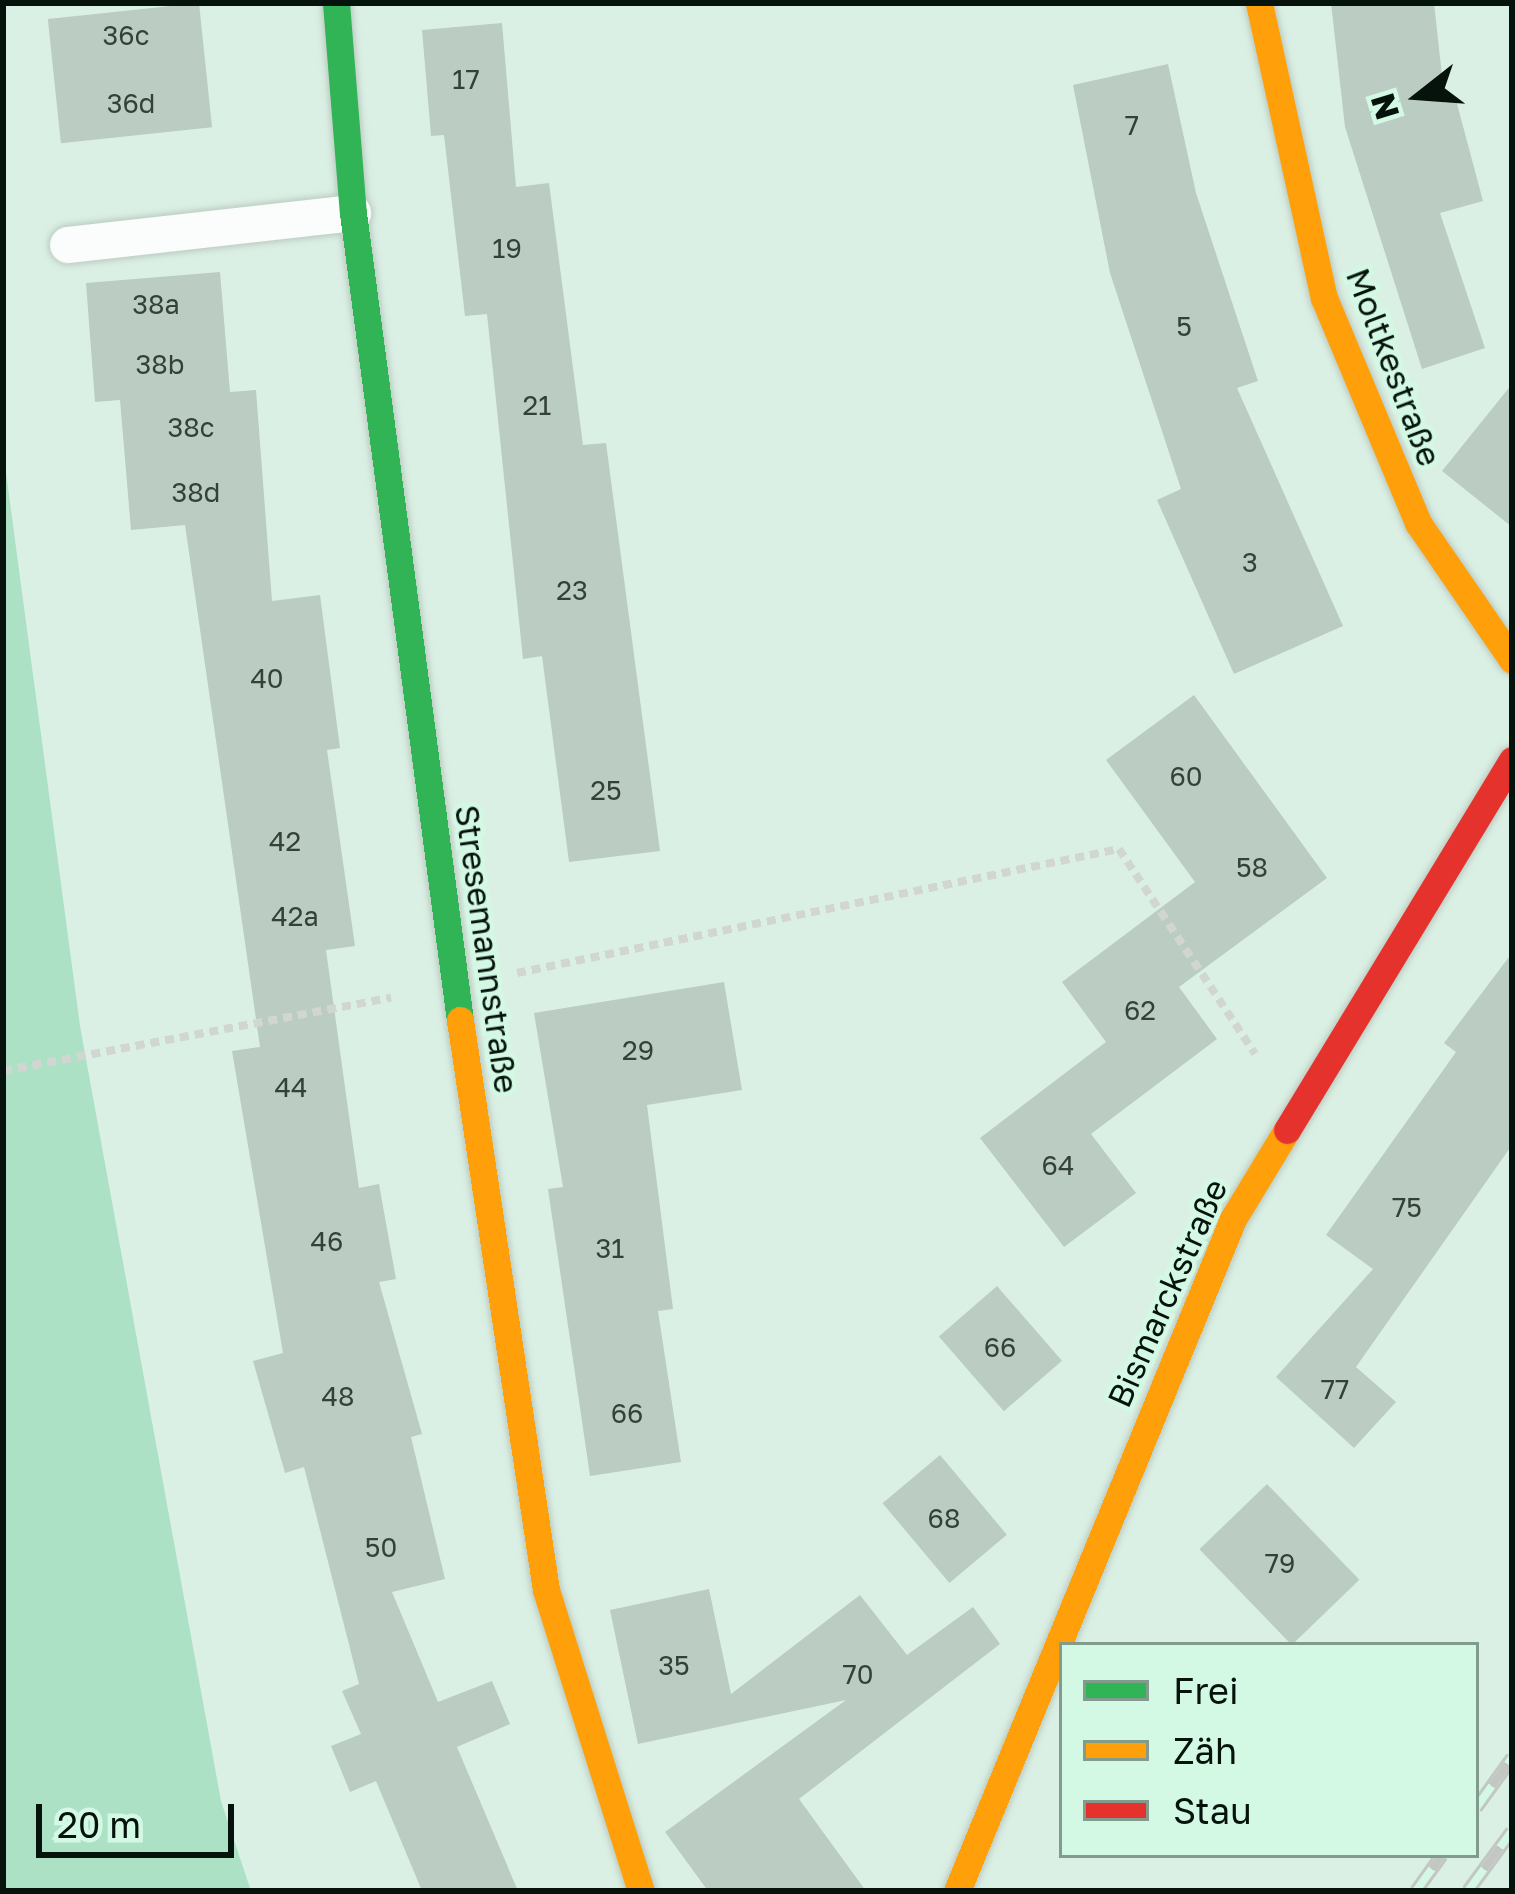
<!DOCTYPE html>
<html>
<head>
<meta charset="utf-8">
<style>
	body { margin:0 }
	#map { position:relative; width:1515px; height:1894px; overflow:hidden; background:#dbf0e4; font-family:"Golos Text",sans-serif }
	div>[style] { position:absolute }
	.green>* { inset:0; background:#ace1c5 }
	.building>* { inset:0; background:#bbccc2; transform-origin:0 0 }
	.path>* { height:8px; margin-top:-4px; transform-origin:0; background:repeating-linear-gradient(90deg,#d1d6d3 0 9px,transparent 0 15px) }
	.roads { filter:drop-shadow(0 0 3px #bbcbc2) drop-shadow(0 0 3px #bbcbc2) }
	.lane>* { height:36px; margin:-18px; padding:0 18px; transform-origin:18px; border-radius:18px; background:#fafdfb }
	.fast>* { height:27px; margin:-13.5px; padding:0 13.5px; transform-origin:13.5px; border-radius:13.5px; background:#30b455 }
	.slow>* { height:27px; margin:-13.5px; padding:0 13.5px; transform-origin:13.5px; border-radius:13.5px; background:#ff9f0a }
	.jam>* { height:27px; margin:-13.5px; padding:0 13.5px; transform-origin:13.5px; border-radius:13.5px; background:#e5322d }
	.rail>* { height:14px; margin-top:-7px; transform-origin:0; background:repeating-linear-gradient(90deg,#d3f8e3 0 27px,#c2c7c4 0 54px); box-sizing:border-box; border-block:3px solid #c2c7c4 }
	span { translate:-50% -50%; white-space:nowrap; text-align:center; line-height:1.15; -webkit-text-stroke:9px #d3f8e3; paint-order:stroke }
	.number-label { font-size:27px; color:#33413a }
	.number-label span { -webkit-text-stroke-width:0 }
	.street-label { font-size:33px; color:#06130c }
	.frame { position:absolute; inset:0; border:6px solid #06130c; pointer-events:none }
	.legend { position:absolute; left:1059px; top:1642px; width:420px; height:216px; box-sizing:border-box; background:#d3f8e3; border:3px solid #819c8d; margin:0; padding:15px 21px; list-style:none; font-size:36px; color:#06130c }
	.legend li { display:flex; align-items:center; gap:24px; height:60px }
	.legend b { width:60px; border:3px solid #819c8d }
	.north { position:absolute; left:1359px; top:36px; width:120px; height:120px; -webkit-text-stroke:9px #d3f8e3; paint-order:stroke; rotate:253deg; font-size:33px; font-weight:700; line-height:48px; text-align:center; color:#06130c }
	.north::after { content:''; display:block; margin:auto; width:42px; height:54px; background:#06130c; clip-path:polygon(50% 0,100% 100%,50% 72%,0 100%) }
	.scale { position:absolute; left:36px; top:1804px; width:198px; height:54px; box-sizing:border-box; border:6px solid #06130c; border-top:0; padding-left:15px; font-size:36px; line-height:42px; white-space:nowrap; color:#06130c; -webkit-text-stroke:9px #d3f8e3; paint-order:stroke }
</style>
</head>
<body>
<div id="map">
	<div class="green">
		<div style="clip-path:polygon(3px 450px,80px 1026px,221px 1801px,251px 1891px,3px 1891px)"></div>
	</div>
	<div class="building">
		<div style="left:199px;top:3px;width:125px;height:152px;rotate:84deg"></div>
		<div style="clip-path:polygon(1331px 3px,1434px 3px,1445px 103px,1456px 100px,1483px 201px,1440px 213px,1485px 348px,1422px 369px,1345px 127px)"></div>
		<div style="clip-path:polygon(502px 23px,516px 187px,549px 183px,583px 445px,606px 443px,660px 851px,569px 862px,542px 656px,523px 659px,487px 314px,465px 316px,444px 135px,431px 136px,422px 30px)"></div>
		<div style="clip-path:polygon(1168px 64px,1196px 193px,1258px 381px,1237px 388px,1343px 626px,1234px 674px,1157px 500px,1181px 489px,1110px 273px,1073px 85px)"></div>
		<div style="clip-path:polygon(220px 272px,230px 392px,256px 390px,272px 601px,320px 595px,340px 748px,327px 750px,355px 946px,326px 950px,359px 1188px,379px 1184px,396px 1279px,379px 1282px,422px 1434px,411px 1437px,445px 1579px,392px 1592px,438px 1702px,492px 1681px,510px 1724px,457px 1747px,518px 1891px,422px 1891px,376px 1781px,350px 1792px,331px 1746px,361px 1734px,342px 1691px,359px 1684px,304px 1467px,285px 1473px,253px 1361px,283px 1353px,232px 1051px,260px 1047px,185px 525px,131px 530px,120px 400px,95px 402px,86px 283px)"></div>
		<div style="clip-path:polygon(1512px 384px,1512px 527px,1442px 471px)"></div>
		<div style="clip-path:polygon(1194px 695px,1327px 878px,1179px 987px,1217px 1039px,1091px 1134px,1136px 1193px,1064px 1247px,980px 1138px,1106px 1042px,1062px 982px,1195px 882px,1106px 760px)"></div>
		<div style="clip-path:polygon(1512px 953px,1512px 1145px,1356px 1367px,1396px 1402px,1354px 1448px,1276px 1377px,1373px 1269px,1326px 1235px,1456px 1052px,1444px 1043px)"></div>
		<div style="clip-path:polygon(724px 982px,742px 1090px,647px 1105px,673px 1309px,658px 1311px,681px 1462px,590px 1476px,548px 1189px,563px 1187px,534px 1013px)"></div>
		<div style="left:997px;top:1286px;width:99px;height:77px;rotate:49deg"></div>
		<div style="left:940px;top:1455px;width:104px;height:75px;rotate:50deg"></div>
		<div style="left:1267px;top:1484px;width:133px;height:94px;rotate:46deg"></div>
		<div style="clip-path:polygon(709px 1589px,731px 1694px,860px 1595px,907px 1655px,973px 1607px,1000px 1644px,799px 1799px,866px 1891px,708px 1891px,665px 1832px,846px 1700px,638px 1744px,610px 1610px)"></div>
	</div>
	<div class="path">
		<div style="left:517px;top:973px;width:615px;rotate:-11.64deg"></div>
		<div style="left:1119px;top:849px;width:246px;rotate:56.4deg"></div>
		<div style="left:3px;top:1071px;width:395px;rotate:-10.7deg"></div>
	</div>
	<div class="roads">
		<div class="lane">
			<div style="left:68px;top:245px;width:287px;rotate:-6.4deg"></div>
		</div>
		<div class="fast">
			<div style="left:336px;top:3px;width:211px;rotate:85.4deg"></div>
			<div style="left:353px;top:213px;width:814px;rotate:82.45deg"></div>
		</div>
		<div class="slow">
			<div style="left:1259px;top:3px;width:302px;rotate:77.6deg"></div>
			<div style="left:1324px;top:298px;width:244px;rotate:67.3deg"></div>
			<div style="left:1418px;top:523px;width:166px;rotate:55.5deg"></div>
			<div style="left:460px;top:1020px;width:576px;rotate:81.42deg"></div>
			<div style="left:546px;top:1590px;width:316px;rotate:72.5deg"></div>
			<div style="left:957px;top:1891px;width:726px;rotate:-67.67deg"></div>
			<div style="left:1233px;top:1219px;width:104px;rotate:-58.8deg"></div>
		</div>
		<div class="jam">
			<div style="left:1287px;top:1130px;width:433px;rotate:-58.7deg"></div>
		</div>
	</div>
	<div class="rail">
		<div style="left:1476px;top:1808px;width:62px;rotate:-54.2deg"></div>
		<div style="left:1416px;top:1891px;width:44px;rotate:-54.2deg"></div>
		<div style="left:1468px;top:1891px;width:74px;rotate:-53.7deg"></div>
	</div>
	<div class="number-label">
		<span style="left:126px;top:36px">36c</span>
		<span style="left:466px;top:80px">17</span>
		<span style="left:131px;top:104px">36d</span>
		<span style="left:1132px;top:126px">7</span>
		<span style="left:507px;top:249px">19</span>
		<span style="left:156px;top:305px">38a</span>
		<span style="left:1184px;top:327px">5</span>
		<span style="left:160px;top:365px">38b</span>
		<span style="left:537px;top:406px">21</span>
		<span style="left:191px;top:428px">38c</span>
		<span style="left:196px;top:493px">38d</span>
		<span style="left:1250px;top:563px">3</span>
		<span style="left:572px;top:591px">23</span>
		<span style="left:267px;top:679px">40</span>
		<span style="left:1186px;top:777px">60</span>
		<span style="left:606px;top:791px">25</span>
		<span style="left:285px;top:842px">42</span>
		<span style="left:1252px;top:868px">58</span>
		<span style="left:295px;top:917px">42a</span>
		<span style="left:1140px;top:1011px">62</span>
		<span style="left:638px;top:1051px">29</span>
		<span style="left:291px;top:1088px">44</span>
		<span style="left:1058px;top:1166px">64</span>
		<span style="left:1407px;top:1208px">75</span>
		<span style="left:327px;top:1242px">46</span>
		<span style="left:610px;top:1249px">31</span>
		<span style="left:1000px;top:1348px">66</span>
		<span style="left:1335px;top:1390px">77</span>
		<span style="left:338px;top:1397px">48</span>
		<span style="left:627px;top:1414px">66</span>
		<span style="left:944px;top:1519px">68</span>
		<span style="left:381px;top:1548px">50</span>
		<span style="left:1280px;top:1564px">79</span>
		<span style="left:674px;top:1666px">35</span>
		<span style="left:858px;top:1675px">70</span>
	</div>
	<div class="street-label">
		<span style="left:1394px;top:367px;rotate:69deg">Moltkestraße</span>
		<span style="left:487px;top:949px;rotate:82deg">Stresemannstraße</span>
		<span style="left:1167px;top:1293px;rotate:-66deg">Bismarckstraße</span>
	</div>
	<div class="frame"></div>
	<ul class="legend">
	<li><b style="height:15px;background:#30b455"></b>Frei</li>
	<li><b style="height:15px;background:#ff9f0a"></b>Zäh</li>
	<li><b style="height:15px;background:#e5322d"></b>Stau</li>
	</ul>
	<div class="north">N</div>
	<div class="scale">20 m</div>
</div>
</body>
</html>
